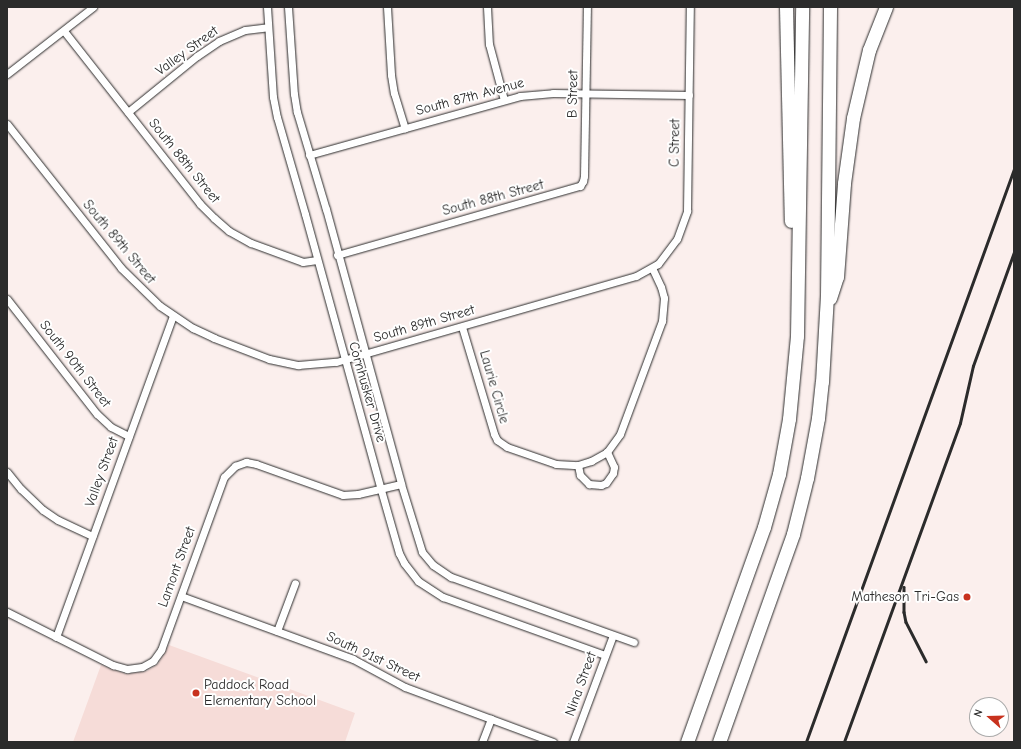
<!DOCTYPE html>
<html>
<head>
<meta charset="utf-8">
<style>
	body { margin:0 }
	#map { position:relative; width:1021px; height:749px; overflow:hidden; background:#fbefed; font-family:"Comic Neue",sans-serif }
	div>[style] { position:absolute }
	.built>* { inset:0; background:#f6dcd8 }
	.roads { filter:drop-shadow(0 0 1px #2b2b2b) drop-shadow(0 0 1px #2b2b2b) }
	.minor>* { height:7px; margin:-3.5px; padding:0 3.5px; transform-origin:3.5px; border-radius:3.5px; background:#fff }
	.motorway>* { height:13px; margin:-6.5px; padding:0 6.5px; transform-origin:6.5px; border-radius:6.5px; background:#fff }
	.rail>* { height:2.5px; margin:-1.25px; padding:0 1.25px; transform-origin:1.25px; border-radius:1.25px; background:#2b2b2b }
	.dots>* { width:11px; height:11px; translate:-50% -50%; box-sizing:border-box; border:2px solid #fff; border-radius:50% }
	span { translate:-50% -50%; white-space:nowrap; text-align:center; line-height:1.15; -webkit-text-stroke:4px #fff; paint-order:stroke }
	.street-label { font-size:14px; color:#2b2b2b }
	.poi-label { font-size:14px; color:#2b2b2b }
	.right { translate:-100% -50%; text-align:right }
	.left { translate:0 -50%; text-align:left }
	.frame { position:absolute; inset:0; border:8px solid #2b2b2b; pointer-events:none }
	.north { position:absolute; left:969px; top:697px; width:40px; height:40px; box-sizing:border-box; background:#fff; border:1px solid #aaa; border-radius:50%; rotate:290deg; font-size:11px; font-weight:700; line-height:16px; text-align:center; color:#2b2b2b }
	.north::after { content:''; display:block; margin:auto; width:14px; height:18px; background:#c8321e; clip-path:polygon(50% 0,100% 100%,50% 72%,0 100%) }
</style>
</head>
<body>
<div id="map">
	<div class="built">
		<div style="clip-path:polygon(169px 645px,355px 713px,345px 742px,73px 742px,101px 665px,126px 674px,147px 671px,158px 664px)"></div>
	</div>
	<div class="roads">
		<div class="minor">
			<div style="left:267px;top:7px;width:90px;rotate:86.2deg"></div>
			<div style="left:273px;top:97px;width:20px;rotate:79deg"></div>
			<div style="left:277px;top:117px;width:101px;rotate:73.9deg"></div>
			<div style="left:305px;top:214px;width:286px;rotate:74.6deg"></div>
			<div style="left:381px;top:490px;width:66px;rotate:74.1deg"></div>
			<div style="left:399px;top:553px;width:11px;rotate:63deg"></div>
			<div style="left:404px;top:563px;width:23px;rotate:52deg"></div>
			<div style="left:418px;top:581px;width:30px;rotate:33deg"></div>
			<div style="left:443px;top:597px;width:172px;rotate:19.7deg"></div>
			<div style="left:288px;top:7px;width:87px;rotate:86.1deg"></div>
			<div style="left:294px;top:94px;width:18px;rotate:81deg"></div>
			<div style="left:297px;top:112px;width:101px;rotate:73.4deg"></div>
			<div style="left:326px;top:209px;width:285px;rotate:74.7deg"></div>
			<div style="left:401px;top:484px;width:71px;rotate:72.8deg"></div>
			<div style="left:422px;top:552px;width:17px;rotate:50deg"></div>
			<div style="left:433px;top:565px;width:22px;rotate:34deg"></div>
			<div style="left:451px;top:577px;width:194px;rotate:19.6deg"></div>
			<div style="left:387px;top:7px;width:68px;rotate:86.6deg"></div>
			<div style="left:391px;top:75px;width:18px;rotate:81deg"></div>
			<div style="left:394px;top:93px;width:37px;rotate:73deg"></div>
			<div style="left:487px;top:7px;width:37px;rotate:87deg"></div>
			<div style="left:489px;top:44px;width:58px;rotate:75deg"></div>
			<div style="left:64px;top:31px;width:220px;rotate:51.8deg"></div>
			<div style="left:200px;top:204px;width:20px;rotate:45deg"></div>
			<div style="left:214px;top:218px;width:20px;rotate:41deg"></div>
			<div style="left:229px;top:231px;width:25px;rotate:29deg"></div>
			<div style="left:251px;top:243px;width:55px;rotate:20.1deg"></div>
			<div style="left:303px;top:262px;width:14px;rotate:-8deg"></div>
			<div style="left:7px;top:74px;width:109px;rotate:-37.9deg"></div>
			<div style="left:128px;top:112px;width:89px;rotate:-39.1deg"></div>
			<div style="left:197px;top:56px;width:27px;rotate:-34deg"></div>
			<div style="left:219px;top:41px;width:28px;rotate:-23deg"></div>
			<div style="left:245px;top:30px;width:23px;rotate:-7deg"></div>
			<div style="left:7px;top:124px;width:184px;rotate:51.6deg"></div>
			<div style="left:121px;top:268px;width:54px;rotate:44.3deg"></div>
			<div style="left:160px;top:306px;width:40px;rotate:34deg"></div>
			<div style="left:193px;top:328px;width:23px;rotate:25deg"></div>
			<div style="left:214px;top:338px;width:59px;rotate:20.9deg"></div>
			<div style="left:269px;top:359px;width:30px;rotate:12deg"></div>
			<div style="left:298px;top:365px;width:38px;rotate:-5deg"></div>
			<div style="left:336px;top:362px;width:312px;rotate:-16deg"></div>
			<div style="left:636px;top:276px;width:25px;rotate:-29deg"></div>
			<div style="left:658px;top:264px;width:31px;rotate:-53deg"></div>
			<div style="left:677px;top:239px;width:30px;rotate:-70deg"></div>
			<div style="left:687px;top:211px;width:204px;rotate:-89.2deg"></div>
			<div style="left:309px;top:155px;width:219px;rotate:-15.6deg"></div>
			<div style="left:520px;top:96px;width:33px;rotate:-5deg"></div>
			<div style="left:553px;top:93px;width:136px;rotate:0.8deg"></div>
			<div style="left:337px;top:255px;width:253px;rotate:-15.9deg"></div>
			<div style="left:580px;top:186px;width:6px;rotate:-59deg"></div>
			<div style="left:583px;top:181px;width:5px;rotate:-79deg"></div>
			<div style="left:584px;top:176px;width:169px;rotate:-89deg"></div>
			<div style="left:7px;top:299px;width:146px;rotate:52deg"></div>
			<div style="left:97px;top:414px;width:19px;rotate:43deg"></div>
			<div style="left:111px;top:427px;width:20px;rotate:27deg"></div>
			<div style="left:462px;top:327px;width:112px;rotate:73.3deg"></div>
			<div style="left:494px;top:434px;width:7px;rotate:63deg"></div>
			<div style="left:497px;top:440px;width:12px;rotate:35deg"></div>
			<div style="left:507px;top:447px;width:52px;rotate:19.1deg"></div>
			<div style="left:556px;top:464px;width:22px;rotate:3deg"></div>
			<div style="left:578px;top:465px;width:14px;rotate:-17deg"></div>
			<div style="left:591px;top:461px;width:18px;rotate:-29deg"></div>
			<div style="left:607px;top:452px;width:22px;rotate:-54deg"></div>
			<div style="left:620px;top:434px;width:121px;rotate:-69.6deg"></div>
			<div style="left:662px;top:321px;width:23px;rotate:-85deg"></div>
			<div style="left:664px;top:298px;width:11px;rotate:-105deg"></div>
			<div style="left:661px;top:287px;width:21px;rotate:-115deg"></div>
			<div style="left:578px;top:465px;width:10px;rotate:79deg"></div>
			<div style="left:580px;top:475px;width:13px;rotate:45deg"></div>
			<div style="left:589px;top:484px;width:12px;rotate:5deg"></div>
			<div style="left:601px;top:485px;width:5px;rotate:-22deg"></div>
			<div style="left:606px;top:483px;width:12px;rotate:-55deg"></div>
			<div style="left:613px;top:473px;width:6px;rotate:-81deg"></div>
			<div style="left:614px;top:467px;width:17px;rotate:-115deg"></div>
			<div style="left:7px;top:472px;width:22px;rotate:51deg"></div>
			<div style="left:21px;top:489px;width:30px;rotate:44deg"></div>
			<div style="left:43px;top:510px;width:18px;rotate:34deg"></div>
			<div style="left:58px;top:520px;width:38px;rotate:25deg"></div>
			<div style="left:181px;top:596px;width:183px;rotate:20.1deg"></div>
			<div style="left:353px;top:659px;width:59px;rotate:28.3deg"></div>
			<div style="left:405px;top:687px;width:158px;rotate:20.4deg"></div>
			<div style="left:7px;top:612px;width:119px;rotate:26.6deg"></div>
			<div style="left:113px;top:665px;width:15px;rotate:16deg"></div>
			<div style="left:127px;top:669px;width:15px;rotate:-8deg"></div>
			<div style="left:142px;top:667px;width:13px;rotate:-29deg"></div>
			<div style="left:153px;top:661px;width:14px;rotate:-54deg"></div>
			<div style="left:161px;top:650px;width:184px;rotate:-70deg"></div>
			<div style="left:224px;top:477px;width:16px;rotate:-45deg"></div>
			<div style="left:235px;top:466px;width:12px;rotate:-20deg"></div>
			<div style="left:246px;top:462px;width:10px;rotate:11deg"></div>
			<div style="left:256px;top:464px;width:92px;rotate:19.6deg"></div>
			<div style="left:343px;top:495px;width:15px;rotate:-4deg"></div>
			<div style="left:358px;top:494px;width:44px;rotate:-13.1deg"></div>
			<div style="left:277px;top:631px;width:51px;rotate:-69.4deg"></div>
			<div style="left:56px;top:637px;width:342px;rotate:-70deg"></div>
			<div style="left:482px;top:742px;width:25px;rotate:-69deg"></div>
			<div style="left:573px;top:742px;width:114px;rotate:-69.5deg"></div>
		</div>
		<div class="motorway">
			<div style="left:786px;top:7px;width:214px;rotate:88.7deg"></div>
			<div style="left:830px;top:298px;width:22px;rotate:-72deg"></div>
			<div style="left:837px;top:277px;width:94px;rotate:-85.7deg"></div>
			<div style="left:844px;top:183px;width:66px;rotate:-82.1deg"></div>
			<div style="left:853px;top:118px;width:70px;rotate:-76.8deg"></div>
			<div style="left:869px;top:50px;width:46px;rotate:-68.4deg"></div>
			<div style="left:687px;top:742px;width:228px;rotate:-70.3deg"></div>
			<div style="left:764px;top:527px;width:55px;rotate:-74.2deg"></div>
			<div style="left:779px;top:474px;width:56px;rotate:-79.7deg"></div>
			<div style="left:789px;top:419px;width:83px;rotate:-84.5deg"></div>
			<div style="left:797px;top:336px;width:329px;rotate:-89.1deg"></div>
			<div style="left:719px;top:742px;width:221px;rotate:-70.4deg"></div>
			<div style="left:793px;top:534px;width:58px;rotate:-76deg"></div>
			<div style="left:807px;top:478px;width:61px;rotate:-79.6deg"></div>
			<div style="left:818px;top:418px;width:36px;rotate:-84deg"></div>
			<div style="left:822px;top:382px;width:87px;rotate:-86.7deg"></div>
			<div style="left:827px;top:295px;width:288px;rotate:-89.4deg"></div>
		</div>
	</div>
	<div class="rail">
		<div style="left:904px;top:587px;width:25px;rotate:90deg"></div>
		<div style="left:904px;top:612px;width:10px;rotate:79deg"></div>
		<div style="left:906px;top:622px;width:44px;rotate:62.9deg"></div>
		<div style="left:806px;top:742px;width:610px;rotate:-70.05deg"></div>
		<div style="left:844px;top:742px;width:339px;rotate:-70deg"></div>
		<div style="left:960px;top:423px;width:58px;rotate:-77.2deg"></div>
		<div style="left:973px;top:366px;width:121px;rotate:-70.2deg"></div>
	</div>
	<div class="dots">
		<div style="left:967px;top:597px;background:#c8321e"></div>
		<div style="left:196px;top:693px;background:#c8321e"></div>
	</div>
	<div class="street-label">
		<span style="left:187px;top:51px;rotate:-36deg">Valley Street</span>
		<span style="left:573px;top:94px;rotate:-89deg">B Street</span>
		<span style="left:470px;top:97px;rotate:-15deg">South 87th Avenue</span>
		<span style="left:675px;top:143px;rotate:-89deg">C Street</span>
		<span style="left:184px;top:161px;rotate:51deg">South 88th Street</span>
		<span style="left:493px;top:198px;rotate:-15deg">South 88th Street</span>
		<span style="left:119px;top:242px;rotate:50deg">South 89th Street</span>
		<span style="left:424px;top:324px;rotate:-16deg">South 89th Street</span>
		<span style="left:75px;top:364px;rotate:52deg">South 90th Street</span>
		<span style="left:494px;top:387px;rotate:74deg">Laurie Circle</span>
		<span style="left:367px;top:392px;rotate:74deg">Cornhusker Drive</span>
		<span style="left:102px;top:472px;rotate:-70deg">Valley Street</span>
		<span style="left:177px;top:567px;rotate:-70deg">Lamont Street</span>
		<span style="left:373px;top:657px;rotate:25deg">South 91st Street</span>
		<span style="left:581px;top:684px;rotate:-70deg">Nina Street</span>
	</div>
	<div class="poi-label">
		<span class="right" style="left:959px;top:597px">Matheson Tri-Gas</span>
		<span class="left" style="left:204px;top:693px">Paddock Road<br>Elementary School</span>
	</div>
	<div class="frame"></div>
	<div class="north">N</div>
</div>
</body>
</html>
